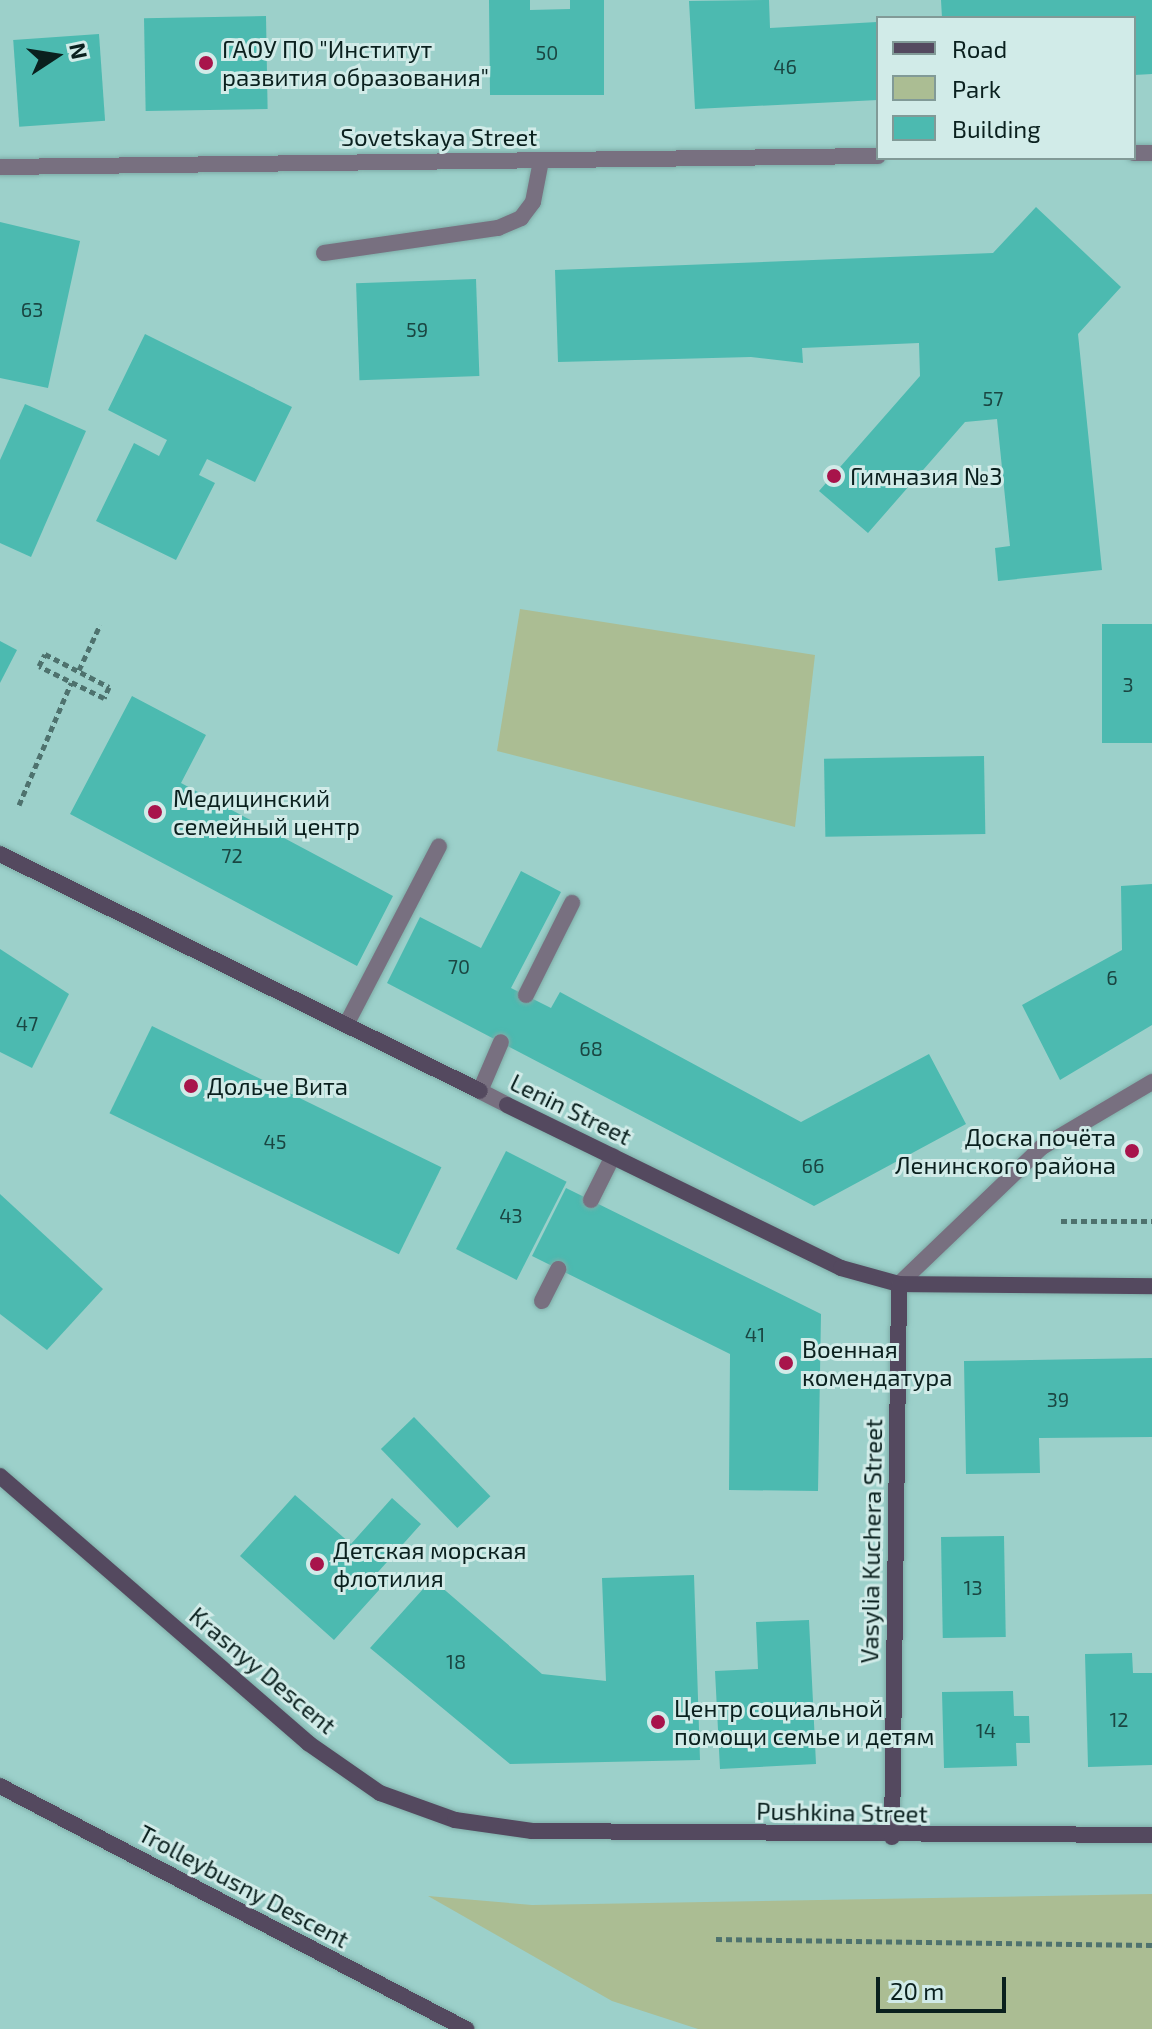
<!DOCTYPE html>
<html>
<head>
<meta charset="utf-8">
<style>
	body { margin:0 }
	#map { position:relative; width:1152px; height:2029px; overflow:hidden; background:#9cd0ca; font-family:"Exo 2",sans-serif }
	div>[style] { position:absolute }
	.green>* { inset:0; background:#abbd93 }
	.building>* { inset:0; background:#4cbab0; transform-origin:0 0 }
	.path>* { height:5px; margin-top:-2.5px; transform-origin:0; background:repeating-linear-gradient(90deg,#4e726e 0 6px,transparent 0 10px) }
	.roads { filter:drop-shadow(0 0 2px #7fada8) drop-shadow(0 0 2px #7fada8) }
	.service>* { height:16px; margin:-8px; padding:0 8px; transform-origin:8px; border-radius:8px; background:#787080 }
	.minor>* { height:16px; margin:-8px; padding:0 8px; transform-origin:8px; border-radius:8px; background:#787080 }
	.tertiary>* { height:16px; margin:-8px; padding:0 8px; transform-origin:8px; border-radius:8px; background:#787080 }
	.secondary>* { height:16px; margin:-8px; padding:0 8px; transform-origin:8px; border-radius:8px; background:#54495f }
	.dots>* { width:22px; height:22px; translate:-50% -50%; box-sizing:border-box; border:4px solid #d1ebe8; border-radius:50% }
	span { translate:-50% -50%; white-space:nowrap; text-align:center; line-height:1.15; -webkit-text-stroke:6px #d1ebe8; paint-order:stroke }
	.number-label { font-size:20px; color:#1a4642 }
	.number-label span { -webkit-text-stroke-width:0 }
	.poi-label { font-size:24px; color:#0a201e }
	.left { translate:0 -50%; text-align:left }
	.right { translate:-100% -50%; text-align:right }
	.street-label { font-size:24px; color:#0a201e }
	.legend { position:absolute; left:876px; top:16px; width:260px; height:144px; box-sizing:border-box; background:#d1ebe8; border:2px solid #819a97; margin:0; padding:10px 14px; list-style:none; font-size:24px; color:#0a201e }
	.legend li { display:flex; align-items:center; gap:16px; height:40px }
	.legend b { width:40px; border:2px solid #819a97 }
	.north { position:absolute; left:16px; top:16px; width:80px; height:80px; -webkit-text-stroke:6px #d1ebe8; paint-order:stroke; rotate:78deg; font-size:22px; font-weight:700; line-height:32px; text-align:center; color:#0a201e }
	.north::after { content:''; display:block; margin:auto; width:28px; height:36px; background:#0a201e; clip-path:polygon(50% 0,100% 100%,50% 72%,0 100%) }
	.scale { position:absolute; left:876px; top:1977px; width:130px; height:36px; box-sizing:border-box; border:4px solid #0a201e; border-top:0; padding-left:10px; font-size:24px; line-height:28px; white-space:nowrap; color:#0a201e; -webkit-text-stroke:6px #d1ebe8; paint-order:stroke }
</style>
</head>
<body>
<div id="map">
	<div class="green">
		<div style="clip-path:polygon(520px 609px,815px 655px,795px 827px,497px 751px)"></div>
		<div style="clip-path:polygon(1152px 1894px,1152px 2029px,698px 2029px,612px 2001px,428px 1896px,532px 1905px)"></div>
	</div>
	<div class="building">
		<div style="clip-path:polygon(489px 0,530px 0,530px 10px,570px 9px,570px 0,604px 0,604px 95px,490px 95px)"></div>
		<div style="clip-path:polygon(769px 0,770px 28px,877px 22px,878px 100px,695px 109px,689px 1px)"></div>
		<div style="clip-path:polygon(941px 0,1152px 0,1152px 74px,1134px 75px,1134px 18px,942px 18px)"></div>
		<div style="left:266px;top:16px;width:93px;height:122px;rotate:89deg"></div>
		<div style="left:99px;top:34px;width:87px;height:86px;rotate:86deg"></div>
		<div style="clip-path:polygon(1036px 207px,1121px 287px,1078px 334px,1102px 570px,998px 581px,995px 548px,1010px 546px,997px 419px,965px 422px,868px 533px,819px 491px,920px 376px,919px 343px,802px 348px,803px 363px,751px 357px,558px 362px,555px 270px,993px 253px)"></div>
		<div style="clip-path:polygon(0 222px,80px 241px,48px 388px,0 378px)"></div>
		<div style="left:476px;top:279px;width:97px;height:120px;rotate:88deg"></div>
		<div style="clip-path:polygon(145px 334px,292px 407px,255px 482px,207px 459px,199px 475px,215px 483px,176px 560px,96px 521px,134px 443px,159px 456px,167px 440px,108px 410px)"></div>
		<div style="clip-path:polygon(25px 404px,86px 431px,31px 557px,0 543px,0 460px)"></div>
		<div style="left:1152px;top:624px;width:119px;height:50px;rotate:90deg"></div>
		<div style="clip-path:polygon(0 641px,17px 650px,0 683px)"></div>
		<div style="clip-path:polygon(132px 696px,206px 735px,181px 783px,393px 896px,357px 966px,70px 814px)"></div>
		<div style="left:984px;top:756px;width:78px;height:160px;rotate:89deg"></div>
		<div style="clip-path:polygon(521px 871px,561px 892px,511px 988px,551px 1008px,560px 992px,801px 1122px,929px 1054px,966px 1124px,814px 1206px,387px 983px,420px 917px,481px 948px)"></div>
		<div style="clip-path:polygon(1152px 884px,1152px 1025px,1060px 1080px,1022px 1005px,1122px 950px,1121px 886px)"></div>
		<div style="clip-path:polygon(0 949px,69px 994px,32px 1068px,0 1052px)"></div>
		<div style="left:152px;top:1026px;width:322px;height:97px;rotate:26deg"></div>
		<div style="left:506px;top:1151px;width:68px;height:110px;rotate:27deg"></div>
		<div style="clip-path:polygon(566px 1188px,821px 1314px,818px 1491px,729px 1490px,730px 1354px,532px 1256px)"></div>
		<div style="clip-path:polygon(0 1194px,103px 1289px,47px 1350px,0 1314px)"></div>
		<div style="clip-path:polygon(1152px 1358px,1152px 1437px,1039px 1438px,1040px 1473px,966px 1474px,964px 1361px)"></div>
		<div style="left:414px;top:1417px;width:110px;height:46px;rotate:46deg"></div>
		<div style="clip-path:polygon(295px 1495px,351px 1544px,392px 1498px,421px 1524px,378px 1572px,388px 1580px,334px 1640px,240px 1556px)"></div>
		<div style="left:1004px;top:1536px;width:101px;height:63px;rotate:89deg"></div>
		<div style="clip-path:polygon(694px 1575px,700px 1760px,510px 1764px,370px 1648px,432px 1579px,542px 1674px,606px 1681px,602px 1578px)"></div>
		<div style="clip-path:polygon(809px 1620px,816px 1764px,720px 1769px,715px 1671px,758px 1669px,756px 1622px)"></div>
		<div style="clip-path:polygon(1132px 1653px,1133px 1673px,1152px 1673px,1152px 1765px,1088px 1767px,1085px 1654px)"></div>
		<div style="clip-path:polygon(1013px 1691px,1014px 1716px,1029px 1716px,1030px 1743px,1016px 1743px,1017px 1766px,944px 1768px,942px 1692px)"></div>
	</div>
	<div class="path">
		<div style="left:45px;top:654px;width:72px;rotate:27.3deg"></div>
		<div style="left:109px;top:687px;width:12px;rotate:114deg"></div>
		<div style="left:104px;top:698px;width:72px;rotate:-153.8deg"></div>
		<div style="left:39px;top:666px;width:13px;rotate:-63deg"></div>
		<div style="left:79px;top:670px;width:50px;rotate:-65deg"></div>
		<div style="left:19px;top:805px;width:133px;rotate:-66.9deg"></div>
		<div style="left:1061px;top:1221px;width:91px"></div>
		<div style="left:716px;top:1939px;width:436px;rotate:0.8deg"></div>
	</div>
	<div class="roads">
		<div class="service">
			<div style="left:324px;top:253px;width:176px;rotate:-8.2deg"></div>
			<div style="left:498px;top:228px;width:25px;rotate:-23deg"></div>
			<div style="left:521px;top:218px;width:20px;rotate:-53deg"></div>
			<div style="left:533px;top:202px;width:42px;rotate:-79deg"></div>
			<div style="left:526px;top:995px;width:103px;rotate:-63.4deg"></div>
			<div style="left:347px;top:1023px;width:199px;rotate:-62.5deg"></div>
			<div style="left:480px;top:1091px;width:53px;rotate:-66.8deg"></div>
			<div style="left:591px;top:1200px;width:49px;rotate:-63.4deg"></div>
			<div style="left:542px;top:1301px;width:36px;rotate:-63deg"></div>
		</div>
		<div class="minor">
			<div style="left:1134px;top:153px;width:18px"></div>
			<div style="left:0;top:167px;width:878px;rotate:-0.72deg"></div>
			<div style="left:899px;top:1284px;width:198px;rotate:-43.8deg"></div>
			<div style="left:1042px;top:1147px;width:128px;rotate:-30.6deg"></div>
		</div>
		<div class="tertiary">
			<div style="left:480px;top:1091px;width:30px;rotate:27deg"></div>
		</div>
		<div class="secondary">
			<div style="left:0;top:854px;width:535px;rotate:26.28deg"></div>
			<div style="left:507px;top:1105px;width:372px;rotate:26deg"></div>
			<div style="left:841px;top:1268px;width:60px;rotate:15.4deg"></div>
			<div style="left:899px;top:1284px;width:253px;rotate:0.5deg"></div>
			<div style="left:0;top:1476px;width:408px;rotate:40.9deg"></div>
			<div style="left:308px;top:1743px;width:88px;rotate:34.8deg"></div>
			<div style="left:380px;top:1793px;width:80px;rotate:19.8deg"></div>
			<div style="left:455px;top:1820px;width:78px;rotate:8.1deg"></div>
			<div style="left:532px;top:1831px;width:620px;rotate:0.37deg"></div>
			<div style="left:0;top:1786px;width:526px;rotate:27.54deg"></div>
			<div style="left:892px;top:1837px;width:553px;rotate:-89.27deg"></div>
		</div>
	</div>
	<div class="dots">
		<div style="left:206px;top:63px;background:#a8144b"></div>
		<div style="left:834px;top:476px;background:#a8144b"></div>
		<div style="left:155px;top:812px;background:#a8144b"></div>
		<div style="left:191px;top:1086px;background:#a8144b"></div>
		<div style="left:1132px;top:1151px;background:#a8144b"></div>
		<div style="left:786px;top:1363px;background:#a8144b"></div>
		<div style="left:317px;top:1564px;background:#a8144b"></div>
		<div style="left:658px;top:1722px;background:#a8144b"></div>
	</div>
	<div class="number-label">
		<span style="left:547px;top:52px">50</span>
		<span style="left:785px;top:66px">46</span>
		<span style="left:32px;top:309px">63</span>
		<span style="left:417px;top:329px">59</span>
		<span style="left:993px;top:398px">57</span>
		<span style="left:1128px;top:684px">3</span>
		<span style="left:232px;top:855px">72</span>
		<span style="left:459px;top:966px">70</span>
		<span style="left:1112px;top:977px">6</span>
		<span style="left:27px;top:1023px">47</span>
		<span style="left:591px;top:1048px">68</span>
		<span style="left:275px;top:1141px">45</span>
		<span style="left:813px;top:1165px">66</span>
		<span style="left:511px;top:1215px">43</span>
		<span style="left:755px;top:1334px">41</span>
		<span style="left:1058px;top:1399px">39</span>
		<span style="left:973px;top:1587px">13</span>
		<span style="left:456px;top:1661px">18</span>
		<span style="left:1119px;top:1719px">12</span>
		<span style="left:986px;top:1730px">14</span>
	</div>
	<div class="poi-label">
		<span class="left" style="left:222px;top:63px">ГАОУ ПО "Институт<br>развития образования"</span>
		<span class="left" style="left:850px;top:476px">Гимназия №3</span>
		<span class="left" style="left:173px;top:812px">Медицинский<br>семейный центр</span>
		<span class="left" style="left:207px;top:1086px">Дольче Вита</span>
		<span class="right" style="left:1116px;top:1151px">Доска почёта<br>Ленинского района</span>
		<span class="left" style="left:802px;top:1363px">Военная<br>комендатура</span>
		<span class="left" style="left:333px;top:1564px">Детская морская<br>флотилия</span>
		<span class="left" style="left:674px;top:1722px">Центр социальной<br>помощи семье и детям</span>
	</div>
	<div class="street-label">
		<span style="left:439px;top:137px">Sovetskaya Street</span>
		<span style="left:571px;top:1109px;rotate:26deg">Lenin Street</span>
		<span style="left:871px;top:1541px;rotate:-89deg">Vasylia Kuchera Street</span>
		<span style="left:263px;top:1670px;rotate:40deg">Krasnyy Descent</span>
		<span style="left:842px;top:1812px;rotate:1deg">Pushkina Street</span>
		<span style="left:244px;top:1886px;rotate:28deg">Trolleybusny Descent</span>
	</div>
	<ul class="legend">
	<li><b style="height:10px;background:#54495f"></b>Road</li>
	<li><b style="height:22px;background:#abbd93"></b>Park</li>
	<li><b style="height:22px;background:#4cbab0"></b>Building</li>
	</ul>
	<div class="north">N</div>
	<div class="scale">20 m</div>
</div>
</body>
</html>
